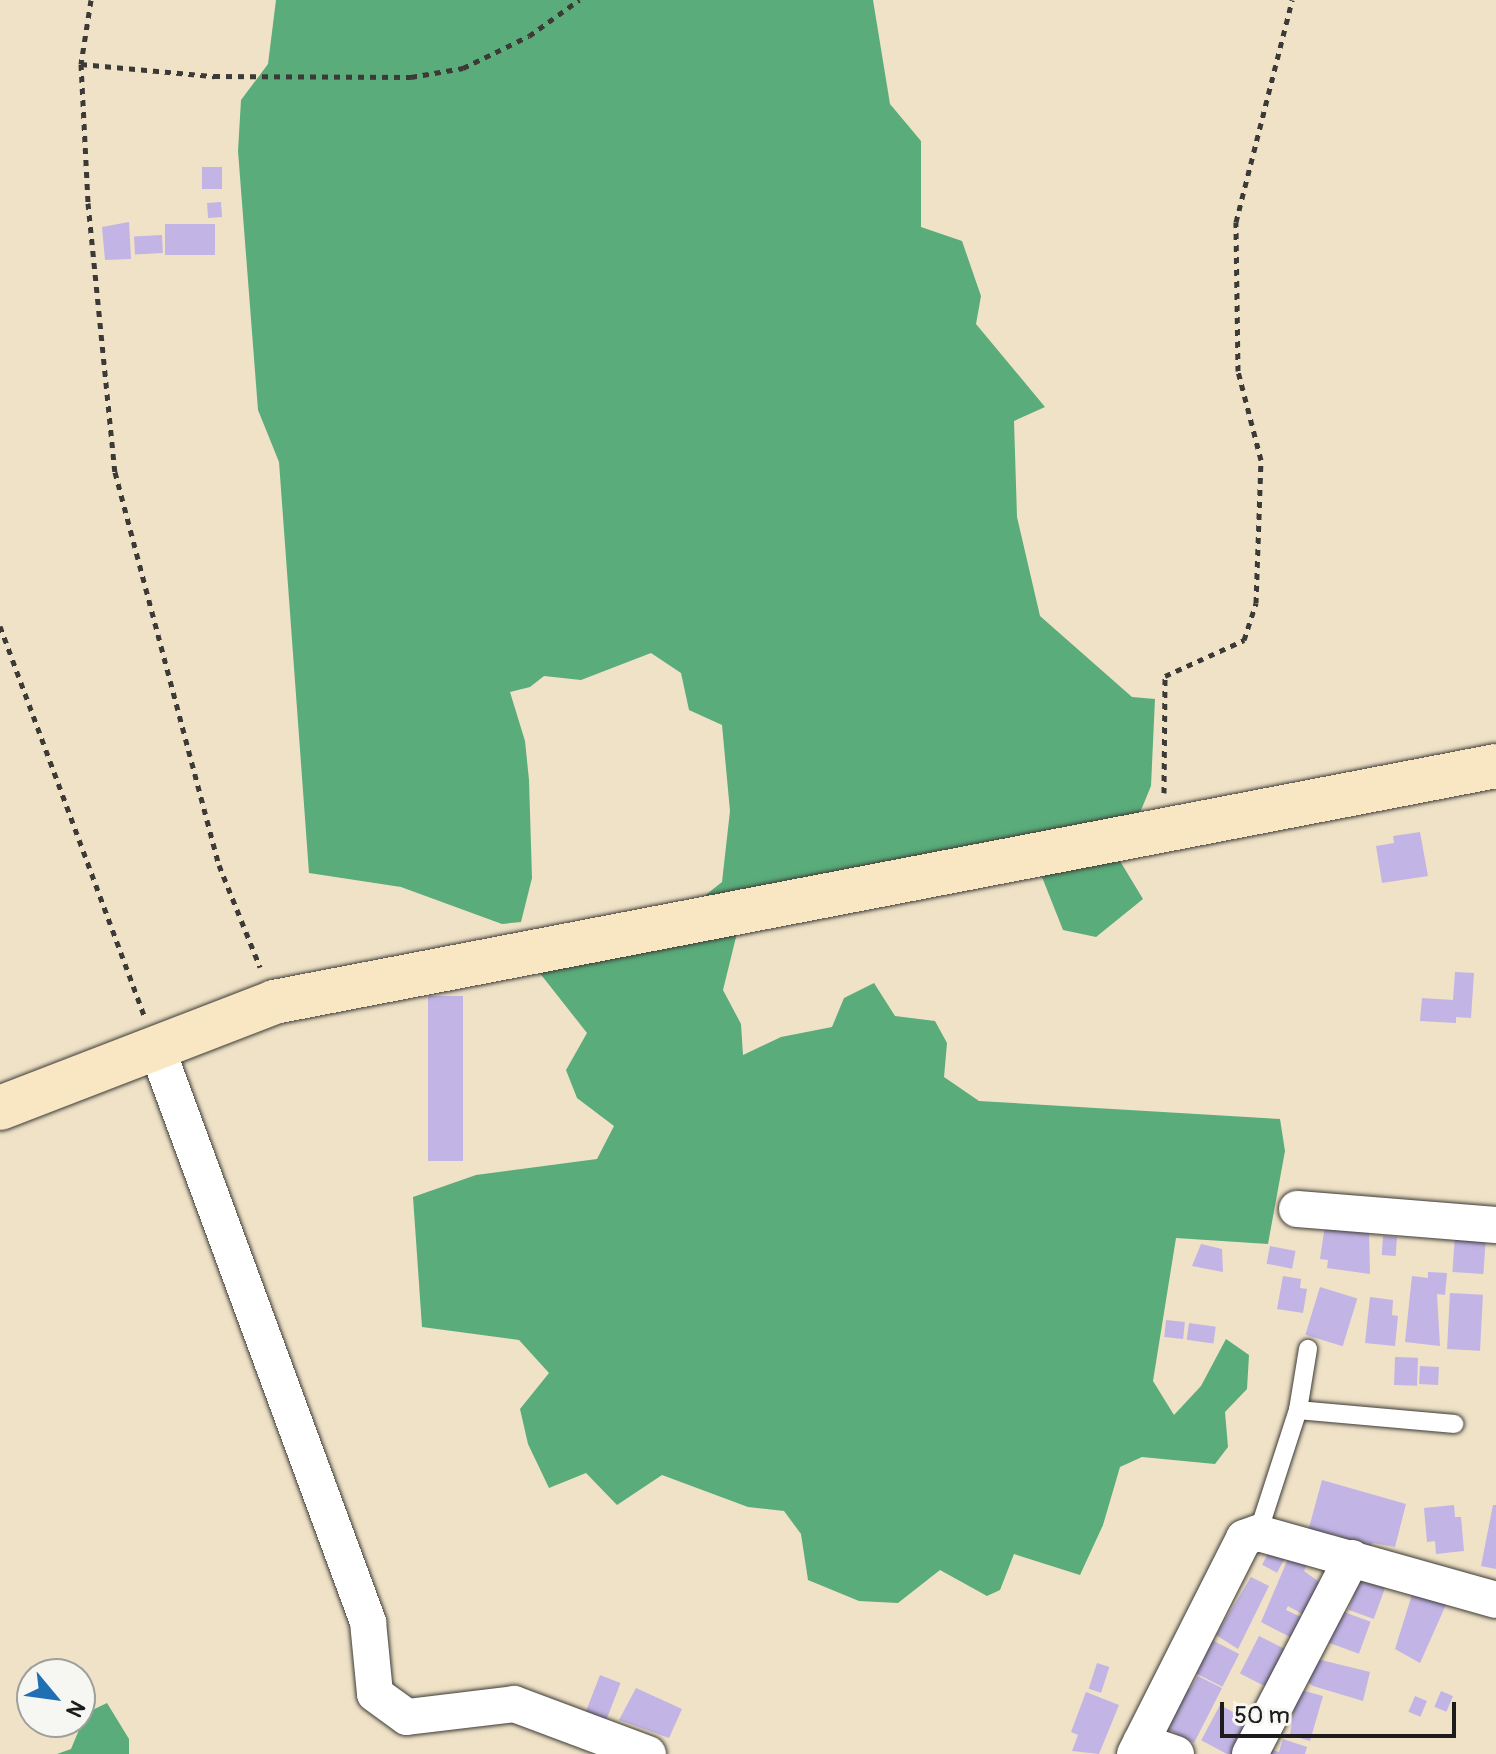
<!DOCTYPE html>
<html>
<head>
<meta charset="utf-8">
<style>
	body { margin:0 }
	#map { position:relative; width:1496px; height:1754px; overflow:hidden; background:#efe2c7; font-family:Pangolin,sans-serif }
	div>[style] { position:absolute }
	.forest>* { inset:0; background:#5aac7a }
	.building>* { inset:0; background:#c2b4e5; transform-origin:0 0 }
	.path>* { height:5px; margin-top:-2.5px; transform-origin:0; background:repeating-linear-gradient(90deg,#3c3a36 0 6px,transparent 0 12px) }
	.roads { filter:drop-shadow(0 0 2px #3c3a36) drop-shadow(0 0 2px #3c3a36) }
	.lane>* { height:18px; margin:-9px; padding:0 9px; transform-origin:9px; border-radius:9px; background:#fff }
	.street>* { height:36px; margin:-18px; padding:0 18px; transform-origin:18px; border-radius:18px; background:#fff }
	.secondary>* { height:44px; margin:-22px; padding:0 22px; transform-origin:22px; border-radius:22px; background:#f9e7c3 }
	span { translate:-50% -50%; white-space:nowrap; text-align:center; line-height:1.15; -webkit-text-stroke:7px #f6f6f2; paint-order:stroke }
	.north { position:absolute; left:16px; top:1658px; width:80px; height:80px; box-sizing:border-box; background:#f6f6f2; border:2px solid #9f9f9c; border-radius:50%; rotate:119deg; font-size:22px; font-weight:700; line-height:32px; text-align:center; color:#1c1c1c }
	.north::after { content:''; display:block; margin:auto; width:28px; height:36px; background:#1f6fb2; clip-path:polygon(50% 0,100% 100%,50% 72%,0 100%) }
	.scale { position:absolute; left:1220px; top:1702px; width:236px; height:36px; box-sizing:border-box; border:4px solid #1c1c1c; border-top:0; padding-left:10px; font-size:24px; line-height:28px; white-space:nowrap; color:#1c1c1c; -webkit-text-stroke:6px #f6f6f2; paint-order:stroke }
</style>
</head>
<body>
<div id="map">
	<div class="forest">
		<div style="clip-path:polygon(276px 0,873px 0,890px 104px,921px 141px,921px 227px,962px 241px,981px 296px,976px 324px,1045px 407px,1014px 421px,1017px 517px,1040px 616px,1132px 697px,1155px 699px,1151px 786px,1120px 861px,1143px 899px,1096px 937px,1063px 930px,1040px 872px,737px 933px,723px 990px,741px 1024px,743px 1055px,781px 1037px,832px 1027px,844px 998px,874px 983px,895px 1016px,935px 1021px,947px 1043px,944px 1077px,979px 1101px,1280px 1119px,1285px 1151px,1268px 1244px,1176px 1238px,1153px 1381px,1174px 1415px,1201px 1386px,1226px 1339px,1249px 1355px,1247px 1389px,1225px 1412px,1228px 1447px,1215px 1464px,1142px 1457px,1120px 1467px,1103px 1525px,1080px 1575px,1014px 1554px,1000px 1590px,987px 1596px,940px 1570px,898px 1603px,859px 1601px,808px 1580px,801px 1534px,784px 1511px,748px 1507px,662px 1475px,617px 1505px,586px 1473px,549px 1488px,528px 1444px,520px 1409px,549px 1373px,519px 1340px,422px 1327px,413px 1197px,476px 1175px,597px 1159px,614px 1126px,577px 1098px,566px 1070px,587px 1033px,535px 967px,697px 902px,722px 882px,730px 811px,722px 725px,689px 710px,681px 673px,651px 653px,581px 680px,544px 676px,530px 687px,510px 692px,525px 741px,529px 780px,532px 878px,521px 922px,502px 924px,401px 887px,309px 873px,279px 462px,258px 410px,238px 151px,241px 100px,268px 64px)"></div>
		<div style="clip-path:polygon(107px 1703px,129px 1739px,129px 1754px,57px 1754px,71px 1749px,86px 1713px)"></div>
	</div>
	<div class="building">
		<div style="left:202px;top:167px;width:20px;height:22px"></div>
		<div style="left:221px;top:202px;width:15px;height:14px;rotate:86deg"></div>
		<div style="clip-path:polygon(129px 222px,131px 259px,105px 260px,102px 227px)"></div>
		<div style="left:215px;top:224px;width:31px;height:50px;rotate:90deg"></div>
		<div style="left:162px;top:235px;width:18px;height:28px;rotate:87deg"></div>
		<div style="clip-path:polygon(1420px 832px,1428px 876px,1382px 883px,1376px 846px,1394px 843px,1393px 836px)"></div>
		<div style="clip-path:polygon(1455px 972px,1474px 973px,1471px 1018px,1456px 1017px,1456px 1023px,1420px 1021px,1422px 998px,1453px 1000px)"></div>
		<div style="left:428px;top:996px;width:35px;height:165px"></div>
		<div style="clip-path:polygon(1325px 1225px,1369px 1231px,1370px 1274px,1327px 1268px,1328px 1260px,1320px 1259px)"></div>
		<div style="left:1455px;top:1235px;width:31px;height:37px;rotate:4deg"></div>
		<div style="left:1383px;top:1236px;width:14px;height:19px;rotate:4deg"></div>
		<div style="clip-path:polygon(1201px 1244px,1222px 1249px,1223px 1272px,1192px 1266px)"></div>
		<div style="left:1270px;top:1246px;width:26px;height:18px;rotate:11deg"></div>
		<div style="clip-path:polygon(1428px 1272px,1447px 1273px,1445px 1295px,1437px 1294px,1440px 1346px,1405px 1342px,1412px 1276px,1428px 1278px)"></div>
		<div style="clip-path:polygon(1283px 1276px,1301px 1279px,1300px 1288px,1307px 1289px,1303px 1313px,1277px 1309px)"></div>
		<div style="left:1320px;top:1287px;width:39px;height:50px;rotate:17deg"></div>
		<div style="left:1450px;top:1293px;width:33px;height:56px;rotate:3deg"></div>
		<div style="clip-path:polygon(1370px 1297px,1393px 1300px,1392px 1315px,1398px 1316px,1395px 1346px,1365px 1343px)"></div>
		<div style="left:1166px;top:1320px;width:19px;height:17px;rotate:6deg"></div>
		<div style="left:1189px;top:1323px;width:27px;height:17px;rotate:8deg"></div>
		<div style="left:1395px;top:1357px;width:23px;height:28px;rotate:2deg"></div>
		<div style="left:1420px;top:1366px;width:19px;height:18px;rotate:3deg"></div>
		<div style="clip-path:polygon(1322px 1480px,1406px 1504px,1395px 1547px,1373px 1543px,1368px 1549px,1333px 1534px,1331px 1542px,1307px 1535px)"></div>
		<div style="clip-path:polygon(1454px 1505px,1455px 1517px,1461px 1517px,1464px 1551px,1436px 1554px,1435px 1541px,1427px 1542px,1424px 1508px)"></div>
		<div style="clip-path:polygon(1493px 1505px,1496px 1505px,1496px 1569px,1481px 1566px)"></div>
		<div style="left:1271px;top:1548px;width:17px;height:19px;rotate:28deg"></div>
		<div style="clip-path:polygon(1290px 1554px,1309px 1560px,1304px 1571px,1322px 1584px,1304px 1615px,1288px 1606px,1286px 1610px,1303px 1618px,1292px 1638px,1261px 1622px)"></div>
		<div style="left:1361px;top:1575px;width:27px;height:37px;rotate:20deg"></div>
		<div style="clip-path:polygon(1251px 1577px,1269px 1586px,1238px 1649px,1216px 1635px)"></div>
		<div style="clip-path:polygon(1415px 1585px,1449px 1598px,1420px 1663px,1395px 1649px)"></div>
		<div style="left:1333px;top:1608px;width:40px;height:34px;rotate:20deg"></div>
		<div style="left:1259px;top:1636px;width:31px;height:42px;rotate:27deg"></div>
		<div style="left:1208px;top:1638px;width:35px;height:37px;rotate:27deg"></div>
		<div style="clip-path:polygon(1313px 1658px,1370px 1672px,1363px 1701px,1313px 1686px,1307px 1681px)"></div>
		<div style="left:1097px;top:1663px;width:13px;height:27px;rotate:18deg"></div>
		<div style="left:600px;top:1675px;width:22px;height:40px;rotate:21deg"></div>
		<div style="clip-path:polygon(1198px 1676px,1222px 1688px,1194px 1743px,1164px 1727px,1185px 1686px,1190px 1689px)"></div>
		<div style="clip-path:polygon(636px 1688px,682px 1709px,669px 1738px,619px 1720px)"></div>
		<div style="clip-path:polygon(1297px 1689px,1323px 1696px,1310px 1741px,1290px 1735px)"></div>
		<div style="left:1441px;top:1691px;width:13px;height:17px;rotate:23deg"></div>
		<div style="clip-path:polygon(1086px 1692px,1119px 1705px,1099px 1754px,1072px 1751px,1078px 1735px,1071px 1732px)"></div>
		<div style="left:1415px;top:1696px;width:13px;height:17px;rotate:23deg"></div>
		<div style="left:1220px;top:1705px;width:34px;height:40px;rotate:28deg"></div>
		<div style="clip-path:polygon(1283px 1739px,1307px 1747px,1305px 1754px,1267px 1754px,1269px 1749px,1279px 1752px)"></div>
	</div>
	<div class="path">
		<div style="left:91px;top:0;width:65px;rotate:98.9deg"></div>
		<div style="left:81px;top:64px;width:139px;rotate:87.1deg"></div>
		<div style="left:88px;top:203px;width:270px;rotate:84.3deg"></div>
		<div style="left:115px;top:472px;width:407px;rotate:75.2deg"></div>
		<div style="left:219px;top:865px;width:110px;rotate:68.1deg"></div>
		<div style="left:81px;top:64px;width:134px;rotate:5.2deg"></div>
		<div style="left:214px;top:76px;width:197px;rotate:0.3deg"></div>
		<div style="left:411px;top:77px;width:53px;rotate:-9.8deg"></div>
		<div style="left:463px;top:68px;width:73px;rotate:-25.9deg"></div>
		<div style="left:529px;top:36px;width:62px;rotate:-35.8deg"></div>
		<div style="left:0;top:626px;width:415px;rotate:69.7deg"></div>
		<div style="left:1164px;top:793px;width:117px;rotate:-89.5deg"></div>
		<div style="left:1165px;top:676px;width:87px;rotate:-24.5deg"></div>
		<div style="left:1244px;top:640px;width:39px;rotate:-72deg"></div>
		<div style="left:1256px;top:603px;width:143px;rotate:-88deg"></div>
		<div style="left:1261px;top:460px;width:92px;rotate:-104.5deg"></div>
		<div style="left:1238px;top:371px;width:149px;rotate:-90.8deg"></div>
		<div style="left:1236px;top:222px;width:229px;rotate:-75.8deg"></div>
	</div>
	<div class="roads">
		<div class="lane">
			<div style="left:1298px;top:1410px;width:157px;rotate:5.1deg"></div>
			<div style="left:1258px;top:1533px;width:129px;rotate:-72deg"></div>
			<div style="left:1298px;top:1410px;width:62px;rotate:-80.7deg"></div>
		</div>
		<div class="street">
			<div style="left:157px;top:1049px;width:611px;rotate:69.78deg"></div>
			<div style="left:368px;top:1622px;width:72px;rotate:84.4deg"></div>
			<div style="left:375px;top:1694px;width:39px;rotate:36deg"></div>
			<div style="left:407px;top:1717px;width:108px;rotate:-6.9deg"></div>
			<div style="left:514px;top:1704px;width:143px;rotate:20.5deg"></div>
			<div style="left:1297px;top:1209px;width:200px;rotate:4.6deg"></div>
			<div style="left:1141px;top:1742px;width:37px;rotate:19deg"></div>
			<div style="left:1135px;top:1754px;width:242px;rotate:-63.2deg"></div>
			<div style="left:1244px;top:1538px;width:15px;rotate:-20deg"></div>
			<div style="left:1258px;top:1533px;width:247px;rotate:15.7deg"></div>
			<div style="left:1250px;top:1754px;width:221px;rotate:-62.5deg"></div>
		</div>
		<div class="secondary">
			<div style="left:0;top:1108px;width:294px;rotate:-21.1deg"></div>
			<div style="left:274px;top:1002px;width:1245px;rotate:-10.93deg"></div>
		</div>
	</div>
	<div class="north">N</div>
	<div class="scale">50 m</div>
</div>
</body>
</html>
